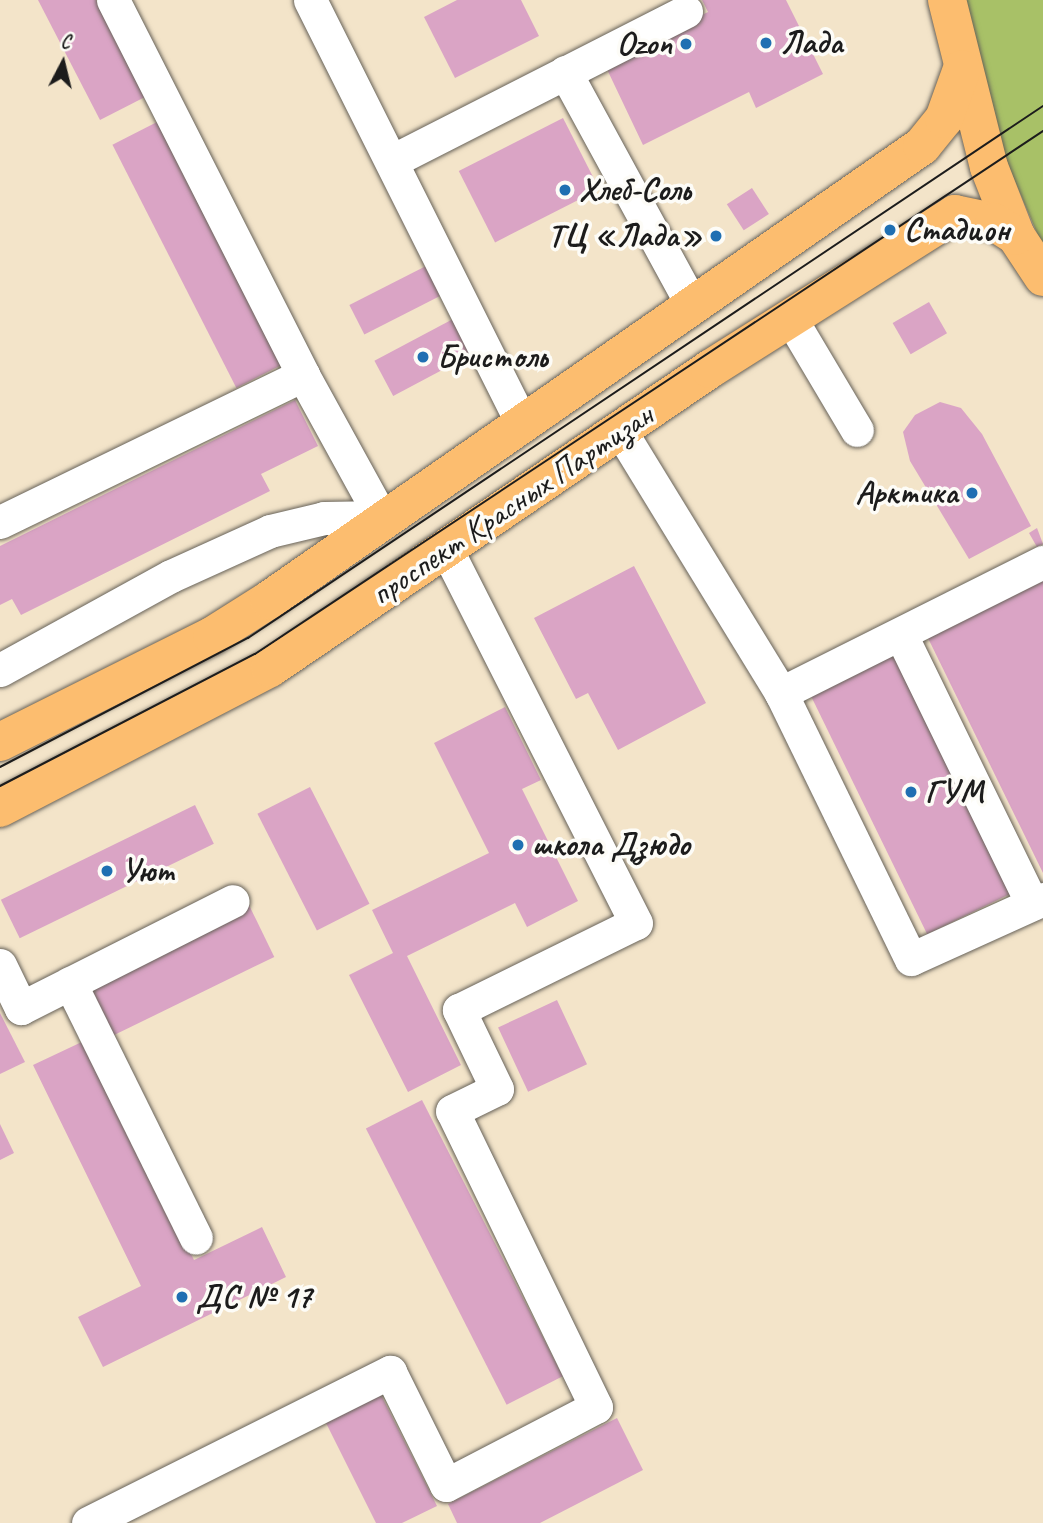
<!DOCTYPE html>
<html>
<head>
<meta charset="utf-8">
<style>
	body { margin:0 }
	#map { position:relative; width:1043px; height:1523px; overflow:hidden; background:#f3e4c9; font-family:Caveat,sans-serif }
	div>[style] { position:absolute }
	.green>* { inset:0; background:#a8c167 }
	.building>* { inset:0; background:#daa4c5; transform-origin:0 0 }
	.roads { filter:drop-shadow(0 0 2px #676259) drop-shadow(0 0 2px #676259) }
	.minor>* { height:33px; margin:-16.5px; padding:0 16.5px; transform-origin:16.5px; border-radius:16.5px; background:#fff }
	.major>* { height:38px; margin:-19px; padding:0 19px; transform-origin:19px; border-radius:19px; background:#fcbd6f }
	.tram>* { height:2px; margin:-1px; padding:0 1px; transform-origin:1px; border-radius:1px; background:#1c1c1c }
	.dots>* { width:19px; height:19px; translate:-50% -50%; box-sizing:border-box; border:4px solid #fdfcf7; border-radius:50% }
	span { translate:-50% -50%; white-space:nowrap; text-align:center; line-height:1.15; -webkit-text-stroke:7px #fdfcf7; paint-order:stroke }
	.poi-label { font-size:33px; color:#1c1c1c; font-weight:700 }
	.left { translate:0 -50%; text-align:left }
	.right { translate:-100% -50%; text-align:right }
	.street-label { font-size:33px; color:#1c1c1c }
	.north { position:absolute; left:28px; top:28px; width:70px; height:70px; -webkit-text-stroke:5px #fdfcf7; paint-order:stroke; rotate:7deg; font-size:19px; font-weight:700; line-height:28px; text-align:center; color:#1c1c1c }
	.north::after { content:''; display:block; margin:auto; width:24px; height:32px; background:#1c1c1c; clip-path:polygon(50% 0,100% 100%,50% 72%,0 100%) }
</style>
</head>
<body>
<div id="map">
	<div class="green">
		<div style="clip-path:polygon(961px 0,1043px 0,1043px 247px,987px 116px)"></div>
	</div>
	<div class="building">
		<div style="clip-path:polygon(38px 0,96px 0,145px 97px,100px 120px)"></div>
		<div style="clip-path:polygon(457px 0,521px 0,539px 36px,455px 78px,424px 17px)"></div>
		<div style="clip-path:polygon(702px 0,786px 0,823px 74px,756px 108px,749px 92px,643px 145px,604px 63px,708px 12px)"></div>
		<div style="left:563px;top:118px;width:80px;height:117px;rotate:63deg"></div>
		<div style="left:157px;top:122px;width:273px;height:50px;rotate:63deg"></div>
		<div style="left:752px;top:188px;width:31px;height:30px;rotate:57deg"></div>
		<div style="left:426px;top:266px;width:33px;height:86px;rotate:63deg"></div>
		<div style="left:929px;top:302px;width:36px;height:42px;rotate:60deg"></div>
		<div style="left:453px;top:319px;width:40px;height:89px;rotate:62deg"></div>
		<div style="clip-path:polygon(295px 400px,318px 446px,261px 474px,270px 491px,21px 615px,12px 599px,0 605px,0 546px)"></div>
		<div style="clip-path:polygon(940px 402px,961px 408px,982px 434px,1031px 526px,969px 559px,910px 461px,903px 432px,915px 415px)"></div>
		<div style="clip-path:polygon(1037px 528px,1043px 544px,1037px 547px,1029px 533px)"></div>
		<div style="clip-path:polygon(634px 566px,706px 703px,618px 750px,588px 693px,576px 699px,534px 618px)"></div>
		<div style="clip-path:polygon(1043px 575px,1043px 873px,925px 632px)"></div>
		<div style="left:892px;top:650px;width:271px;height:93px;rotate:64deg"></div>
		<div style="clip-path:polygon(505px 707px,541px 780px,522px 789px,578px 901px,527px 927px,515px 903px,407px 956px,461px 1065px,408px 1092px,349px 975px,393px 953px,372px 910px,489px 853px,434px 743px)"></div>
		<div style="left:310px;top:787px;width:131px;height:59px;rotate:63deg"></div>
		<div style="left:195px;top:805px;width:43px;height:216px;rotate:64deg"></div>
		<div style="left:248px;top:903px;width:60px;height:185px;rotate:64deg"></div>
		<div style="left:557px;top:1000px;width:71px;height:65px;rotate:65deg"></div>
		<div style="clip-path:polygon(0 1013px,25px 1062px,0 1074px)"></div>
		<div style="clip-path:polygon(86px 1040px,194px 1260px,262px 1227px,286px 1277px,103px 1367px,78px 1317px,141px 1286px,33px 1065px)"></div>
		<div style="left:422px;top:1100px;width:310px;height:63px;rotate:63deg"></div>
		<div style="clip-path:polygon(0 1124px,14px 1153px,0 1160px)"></div>
		<div style="clip-path:polygon(377px 1387px,437px 1506px,402px 1523px,376px 1523px,322px 1415px)"></div>
		<div style="clip-path:polygon(617px 1418px,643px 1470px,540px 1523px,457px 1523px,448px 1504px)"></div>
	</div>
	<div class="roads">
		<div class="minor">
			<div style="left:113px;top:0;width:420px;rotate:63.1deg"></div>
			<div style="left:310px;top:0;width:471px;rotate:63.4deg"></div>
			<div style="left:565px;top:72px;width:265px;rotate:61.4deg"></div>
			<div style="left:392px;top:161px;width:330px;rotate:-27deg"></div>
			<div style="left:791px;top:319px;width:129px;rotate:59.3deg"></div>
			<div style="left:621px;top:432px;width:306px;rotate:58.5deg"></div>
			<div style="left:781px;top:693px;width:296px;rotate:64deg"></div>
			<div style="left:911px;top:959px;width:145px;rotate:-24.4deg"></div>
			<div style="left:0;top:522px;width:337px;rotate:-25.9deg"></div>
			<div style="left:303px;top:375px;width:162px;rotate:61.2deg"></div>
			<div style="left:901px;top:635px;width:299px;rotate:64deg"></div>
			<div style="left:0;top:670px;width:195px;rotate:-28.8deg"></div>
			<div style="left:171px;top:576px;width:109px;rotate:-24.4deg"></div>
			<div style="left:270px;top:531px;width:56px;rotate:-13.5deg"></div>
			<div style="left:324px;top:518px;width:57px;rotate:-1deg"></div>
			<div style="left:781px;top:693px;width:293px;rotate:-26.6deg"></div>
			<div style="left:0;top:965px;width:48px;rotate:64deg"></div>
			<div style="left:21px;top:1008px;width:237px;rotate:-26.8deg"></div>
			<div style="left:70px;top:983px;width:284px;rotate:63.7deg"></div>
			<div style="left:88px;top:1523px;width:338px;rotate:-26.6deg"></div>
			<div style="left:390px;top:1372px;width:126px;rotate:63.6deg"></div>
			<div style="left:446px;top:1485px;width:169px;rotate:-27.5deg"></div>
			<div style="left:596px;top:1407px;width:329px;rotate:-115.9deg"></div>
			<div style="left:452px;top:1111px;width:50px;rotate:-26.1deg"></div>
			<div style="left:497px;top:1089px;width:88px;rotate:-115.7deg"></div>
			<div style="left:459px;top:1010px;width:197px;rotate:-26.2deg"></div>
			<div style="left:636px;top:923px;width:418px;rotate:-116.9deg"></div>
		</div>
		<div class="major">
			<div style="left:947px;top:0;width:172px;rotate:75.9deg"></div>
			<div style="left:989px;top:167px;width:74px;rotate:68.6deg"></div>
			<div style="left:1016px;top:236px;width:49px;rotate:56.6deg"></div>
			<div style="left:0;top:742px;width:237px;rotate:-26.6deg"></div>
			<div style="left:212px;top:636px;width:67px;rotate:-32.3deg"></div>
			<div style="left:269px;top:600px;width:795px;rotate:-34.81deg"></div>
			<div style="left:922px;top:146px;width:35px;rotate:-51deg"></div>
			<div style="left:944px;top:119px;width:53px;rotate:-70.2deg"></div>
			<div style="left:0;top:808px;width:304px;rotate:-27.4deg"></div>
			<div style="left:270px;top:668px;width:532px;rotate:-34.2deg"></div>
			<div style="left:710px;top:369px;width:290px;rotate:-32.3deg"></div>
			<div style="left:955px;top:214px;width:40px;rotate:12deg"></div>
			<div style="left:994px;top:222px;width:26px;rotate:32deg"></div>
		</div>
	</div>
	<div class="tram">
		<div style="left:0;top:767px;width:280px;rotate:-27.5deg"></div>
		<div style="left:248px;top:638px;width:957px;rotate:-33.79deg"></div>
		<div style="left:0;top:786px;width:287px;rotate:-27.4deg"></div>
		<div style="left:255px;top:654px;width:946px;rotate:-33.57deg"></div>
	</div>
	<div class="dots">
		<div style="left:766px;top:43px;background:#1f6fb2"></div>
		<div style="left:686px;top:44px;background:#1f6fb2"></div>
		<div style="left:565px;top:190px;background:#1f6fb2"></div>
		<div style="left:890px;top:230px;background:#1f6fb2"></div>
		<div style="left:716px;top:236px;background:#1f6fb2"></div>
		<div style="left:423px;top:357px;background:#1f6fb2"></div>
		<div style="left:972px;top:493px;background:#1f6fb2"></div>
		<div style="left:911px;top:792px;background:#1f6fb2"></div>
		<div style="left:518px;top:845px;background:#1f6fb2"></div>
		<div style="left:107px;top:871px;background:#1f6fb2"></div>
		<div style="left:182px;top:1297px;background:#1f6fb2"></div>
	</div>
	<div class="poi-label">
		<span class="left" style="left:780px;top:43px">Лада</span>
		<span class="right" style="left:672px;top:44px">Ozon</span>
		<span class="left" style="left:579px;top:190px">Хлеб-Соль</span>
		<span class="left" style="left:904px;top:230px">Стадион</span>
		<span class="right" style="left:702px;top:236px">ТЦ «Лада»</span>
		<span class="left" style="left:437px;top:357px">Бристоль</span>
		<span class="right" style="left:958px;top:493px">Арктика</span>
		<span class="left" style="left:925px;top:792px">ГУМ</span>
		<span class="left" style="left:532px;top:845px">школа Дзюдо</span>
		<span class="left" style="left:121px;top:871px">Уют</span>
		<span class="left" style="left:196px;top:1297px">ДС № 17</span>
	</div>
	<div class="street-label">
		<span style="left:512px;top:505px;rotate:-34deg">проспект Красных Партизан</span>
	</div>
	<div class="north">С</div>
</div>
</body>
</html>
